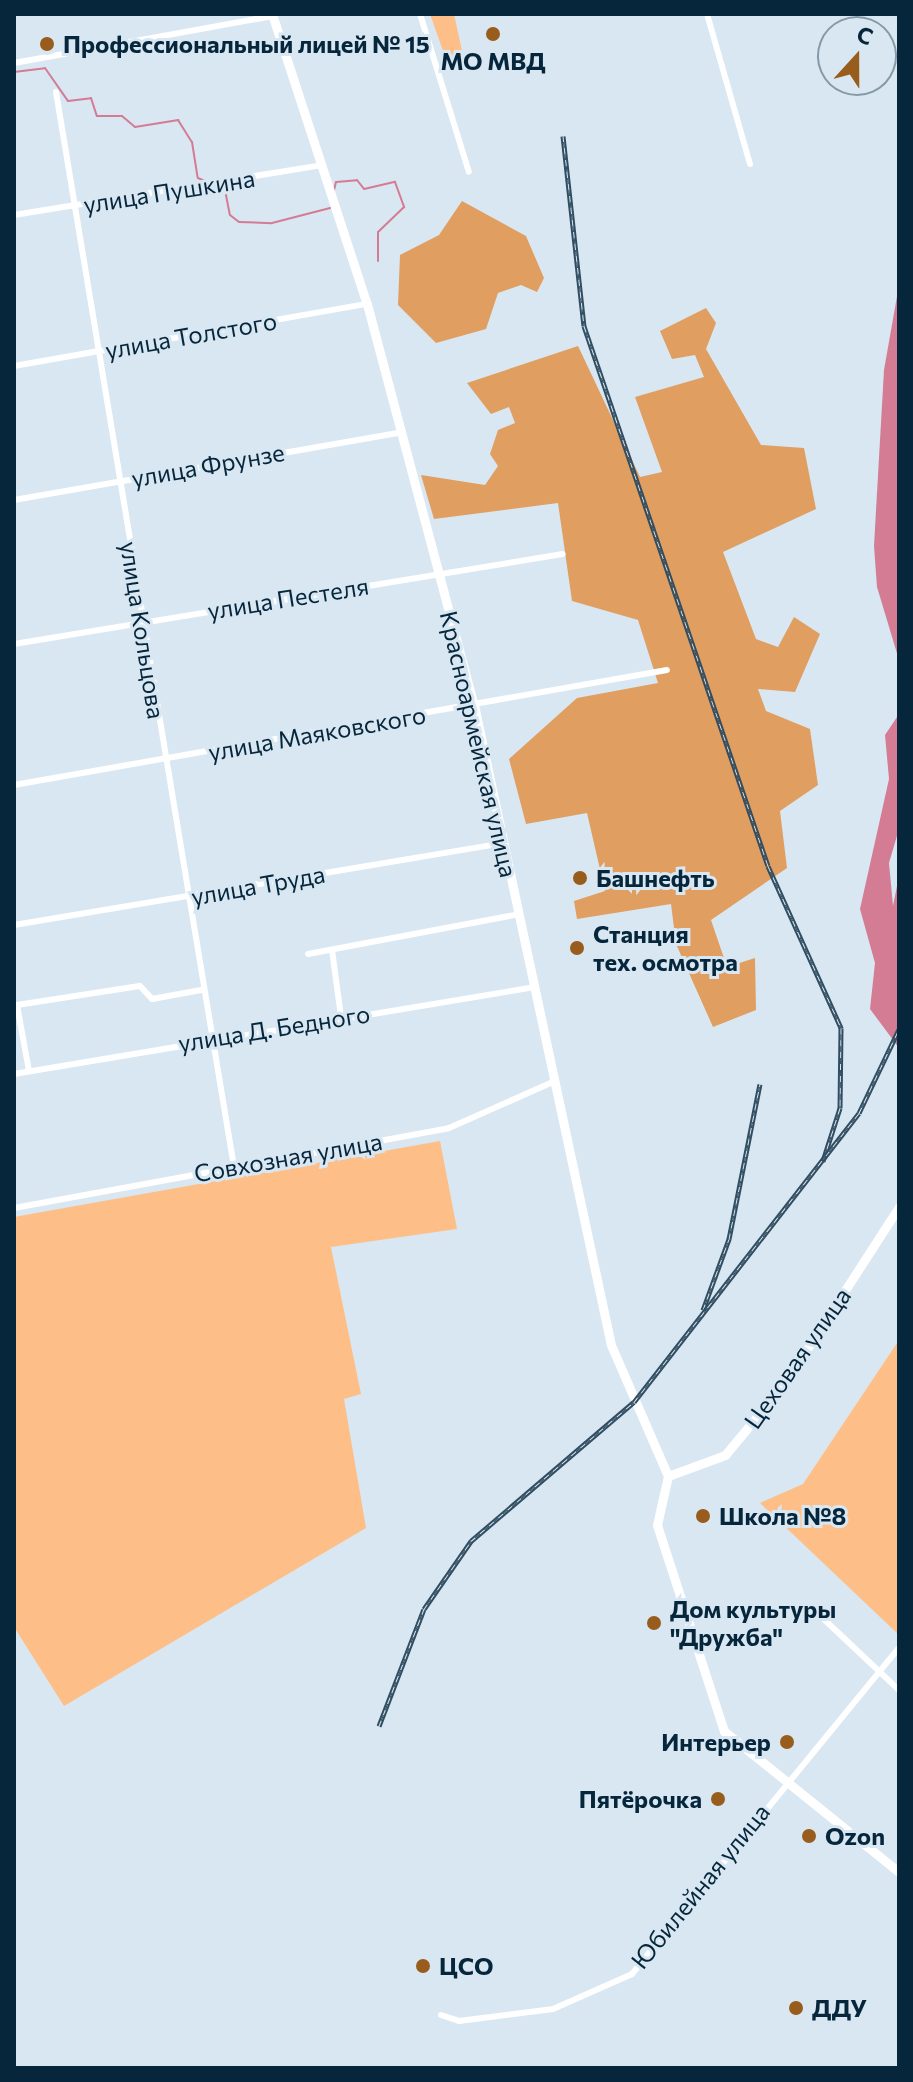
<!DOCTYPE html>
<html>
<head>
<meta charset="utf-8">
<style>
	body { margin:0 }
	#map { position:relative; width:913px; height:2082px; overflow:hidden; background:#d9e7f2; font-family:Commissioner,sans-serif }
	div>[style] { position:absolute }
	.green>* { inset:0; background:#fdbf87 }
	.forest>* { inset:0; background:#e09e60 }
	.water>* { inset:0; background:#d37c94 }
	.stream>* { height:2px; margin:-1px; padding:0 1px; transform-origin:1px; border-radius:1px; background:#d37c94 }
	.minor>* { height:6px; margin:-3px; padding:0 3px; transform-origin:3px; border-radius:3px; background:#fff }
	.secondary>* { height:9px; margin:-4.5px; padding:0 4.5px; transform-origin:4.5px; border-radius:4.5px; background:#fff }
	.rail>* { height:5px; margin-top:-2.5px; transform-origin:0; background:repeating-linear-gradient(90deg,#d9e7f2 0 6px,#314d61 0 12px); box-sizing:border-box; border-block:2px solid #314d61 }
	.dots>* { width:22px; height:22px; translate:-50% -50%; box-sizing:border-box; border:4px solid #d9e7f2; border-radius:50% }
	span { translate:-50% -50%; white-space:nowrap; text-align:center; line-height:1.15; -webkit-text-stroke:6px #d9e7f2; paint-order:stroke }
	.poi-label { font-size:24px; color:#06263c; font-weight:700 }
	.left { translate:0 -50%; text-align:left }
	.right { translate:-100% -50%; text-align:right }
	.street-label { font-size:24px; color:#06263c }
	.frame { position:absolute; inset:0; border:16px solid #06263c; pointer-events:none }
	.north { position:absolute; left:817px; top:16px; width:80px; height:80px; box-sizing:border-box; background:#d9e7f2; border:2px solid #859aa9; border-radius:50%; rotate:21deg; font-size:22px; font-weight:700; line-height:32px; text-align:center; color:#06263c }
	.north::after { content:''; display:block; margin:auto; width:28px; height:36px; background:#985d1d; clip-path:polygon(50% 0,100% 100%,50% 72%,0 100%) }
</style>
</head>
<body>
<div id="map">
	<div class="green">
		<div style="clip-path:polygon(430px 14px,454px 14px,464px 60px,448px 65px)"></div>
		<div style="clip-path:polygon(440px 1141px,457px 1229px,331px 1247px,361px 1394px,344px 1399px,366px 1528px,64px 1706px,14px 1627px,14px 1217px)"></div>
		<div style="clip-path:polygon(899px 1340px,899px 1635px,760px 1503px,803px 1484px)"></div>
	</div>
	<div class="forest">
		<div style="clip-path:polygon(462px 201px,526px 236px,544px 278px,537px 292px,521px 285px,498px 293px,486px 329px,436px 343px,398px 305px,400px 255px,439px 235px)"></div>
		<div style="clip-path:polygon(706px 308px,716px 323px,706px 349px,761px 445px,804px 448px,816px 509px,723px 552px,756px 639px,778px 647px,794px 617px,820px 634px,795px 692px,758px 689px,766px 711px,810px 729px,818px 785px,780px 811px,787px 868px,711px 920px,727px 967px,755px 958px,756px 1010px,713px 1027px,676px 944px,671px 904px,577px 919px,574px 901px,605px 891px,587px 813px,526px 824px,509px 759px,577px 698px,658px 683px,638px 620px,572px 601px,558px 503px,434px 519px,421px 475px,485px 485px,498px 466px,490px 454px,498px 430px,515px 423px,509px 407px,491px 414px,467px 383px,578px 346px,640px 477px,662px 472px,635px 397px,704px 377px,695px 355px,672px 359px,660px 331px)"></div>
	</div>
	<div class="water">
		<div style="clip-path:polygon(899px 285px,899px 660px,877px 587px,874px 546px,884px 370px)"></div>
		<div style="clip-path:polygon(899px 714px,899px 829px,889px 863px,893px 906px,899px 876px,899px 1048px,870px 1009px,875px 963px,860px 909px,889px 779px,885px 735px)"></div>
	</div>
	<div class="stream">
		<div style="left:14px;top:72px;width:31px;rotate:-7deg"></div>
		<div style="left:45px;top:68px;width:40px;rotate:55.1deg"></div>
		<div style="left:68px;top:101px;width:23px;rotate:-7deg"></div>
		<div style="left:91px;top:98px;width:19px;rotate:72deg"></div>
		<div style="left:97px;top:116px;width:25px"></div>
		<div style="left:122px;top:116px;width:17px;rotate:40deg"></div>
		<div style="left:135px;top:127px;width:44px;rotate:-9.2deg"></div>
		<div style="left:178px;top:120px;width:26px;rotate:58deg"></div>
		<div style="left:192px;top:142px;width:36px;rotate:81deg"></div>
		<div style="left:198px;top:178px;width:30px;rotate:24deg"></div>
		<div style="left:225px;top:190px;width:25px;rotate:79deg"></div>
		<div style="left:230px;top:215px;width:11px;rotate:38deg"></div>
		<div style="left:239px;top:222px;width:33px;rotate:2deg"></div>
		<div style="left:272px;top:223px;width:60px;rotate:-14.5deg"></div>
		<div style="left:334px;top:190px;width:8px;rotate:-76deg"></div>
		<div style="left:336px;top:182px;width:21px;rotate:-5deg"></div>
		<div style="left:357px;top:180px;width:11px;rotate:52deg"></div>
		<div style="left:364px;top:189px;width:32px;rotate:-13deg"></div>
		<div style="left:395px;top:182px;width:27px;rotate:70deg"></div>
		<div style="left:404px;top:207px;width:36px;rotate:136deg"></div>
		<div style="left:378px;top:232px;width:29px;rotate:90deg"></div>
	</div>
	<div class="minor">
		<div style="left:420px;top:14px;width:165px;rotate:72.8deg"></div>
		<div style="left:707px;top:14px;width:156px;rotate:74deg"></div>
		<div style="left:14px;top:63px;width:263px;rotate:-10.3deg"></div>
		<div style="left:56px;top:92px;width:1090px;rotate:80.6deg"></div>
		<div style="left:14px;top:215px;width:312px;rotate:-9.2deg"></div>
		<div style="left:14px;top:366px;width:358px;rotate:-10deg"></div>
		<div style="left:14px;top:500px;width:394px;rotate:-9.9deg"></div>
		<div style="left:14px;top:644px;width:556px;rotate:-9.31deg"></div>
		<div style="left:14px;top:785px;width:663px;rotate:-9.99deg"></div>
		<div style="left:14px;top:925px;width:496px;rotate:-9.5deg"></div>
		<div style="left:332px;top:950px;width:68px;rotate:82.3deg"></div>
		<div style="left:308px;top:954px;width:215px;rotate:-10.7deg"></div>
		<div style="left:29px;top:1071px;width:67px;rotate:-100.3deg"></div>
		<div style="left:17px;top:1005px;width:124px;rotate:-8.8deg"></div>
		<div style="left:140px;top:986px;width:18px;rotate:47deg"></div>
		<div style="left:152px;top:999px;width:50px;rotate:-10.4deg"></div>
		<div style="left:14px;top:1074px;width:528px;rotate:-9.48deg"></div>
		<div style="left:14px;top:1208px;width:442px;rotate:-10.4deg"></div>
		<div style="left:449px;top:1128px;width:116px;rotate:-23.9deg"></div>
		<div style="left:813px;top:1609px;width:118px;rotate:43.3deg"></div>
		<div style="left:441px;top:2015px;width:19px;rotate:18deg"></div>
		<div style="left:459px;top:2021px;width:95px;rotate:-7.3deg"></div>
		<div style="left:553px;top:2009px;width:86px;rotate:-23.9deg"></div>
		<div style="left:632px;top:1974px;width:421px;rotate:-50.7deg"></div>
	</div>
	<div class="secondary">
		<div style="left:272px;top:14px;width:305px;rotate:71.9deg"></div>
		<div style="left:367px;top:304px;width:415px;rotate:75.1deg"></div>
		<div style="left:474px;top:705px;width:654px;rotate:77.92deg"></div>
		<div style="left:611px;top:1345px;width:143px;rotate:66.5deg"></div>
		<div style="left:668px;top:1476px;width:50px;rotate:102.7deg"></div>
		<div style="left:657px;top:1525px;width:217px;rotate:72deg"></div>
		<div style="left:724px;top:1731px;width:225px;rotate:38.9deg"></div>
		<div style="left:668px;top:1476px;width:61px;rotate:-20.2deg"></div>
		<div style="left:725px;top:1455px;width:94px;rotate:-50.2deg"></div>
		<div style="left:785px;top:1383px;width:210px;rotate:-57.1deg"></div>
	</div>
	<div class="rail">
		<div style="left:563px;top:136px;width:191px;rotate:83.7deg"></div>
		<div style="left:584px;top:326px;width:570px;rotate:71.18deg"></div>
		<div style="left:768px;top:866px;width:178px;rotate:65.7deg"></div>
		<div style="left:841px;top:1028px;width:80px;rotate:90.7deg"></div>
		<div style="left:840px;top:1108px;width:56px;rotate:107.8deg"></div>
		<div style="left:703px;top:1310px;width:76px;rotate:-69.9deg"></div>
		<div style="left:729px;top:1239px;width:158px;rotate:-78.7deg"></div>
		<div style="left:379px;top:1726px;width:125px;rotate:-69deg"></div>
		<div style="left:424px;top:1609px;width:83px;rotate:-55.3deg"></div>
		<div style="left:471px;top:1541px;width:214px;rotate:-40.5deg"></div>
		<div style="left:634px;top:1402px;width:366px;rotate:-52.1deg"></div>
		<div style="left:859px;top:1113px;width:93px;rotate:-64.5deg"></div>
	</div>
	<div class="dots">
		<div style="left:493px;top:34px;background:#985d1d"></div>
		<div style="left:47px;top:44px;background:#985d1d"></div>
		<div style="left:580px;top:878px;background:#985d1d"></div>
		<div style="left:577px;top:948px;background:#985d1d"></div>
		<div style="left:703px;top:1516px;background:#985d1d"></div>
		<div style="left:654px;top:1623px;background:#985d1d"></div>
		<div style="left:787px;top:1742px;background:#985d1d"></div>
		<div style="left:718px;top:1799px;background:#985d1d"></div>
		<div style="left:809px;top:1836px;background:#985d1d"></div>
		<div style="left:423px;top:1966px;background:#985d1d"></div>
		<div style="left:796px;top:2008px;background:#985d1d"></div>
	</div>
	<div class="poi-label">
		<span class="left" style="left:63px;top:44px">Профессиональный лицей № 15</span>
		<span style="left:493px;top:61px">МО МВД</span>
		<span class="left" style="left:596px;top:878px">Башнефть</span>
		<span class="left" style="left:593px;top:948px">Станция<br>тех. осмотра</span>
		<span class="left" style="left:719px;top:1516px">Школа №8</span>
		<span class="left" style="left:670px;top:1623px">Дом культуры<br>"Дружба"</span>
		<span class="right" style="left:771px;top:1742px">Интерьер</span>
		<span class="right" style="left:702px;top:1799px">Пятёрочка</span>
		<span class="left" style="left:825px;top:1836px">Ozon</span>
		<span class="left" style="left:439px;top:1966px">ЦСО</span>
		<span class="left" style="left:812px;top:2008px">ДДУ</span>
	</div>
	<div class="street-label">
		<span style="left:169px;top:191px;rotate:-9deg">улица Пушкина</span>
		<span style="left:191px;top:335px;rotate:-10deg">улица Толстого</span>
		<span style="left:208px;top:465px;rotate:-10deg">улица Фрунзе</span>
		<span style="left:288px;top:598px;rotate:-9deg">улица Пестеля</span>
		<span style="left:143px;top:630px;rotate:81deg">улица Кольцова</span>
		<span style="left:317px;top:733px;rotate:-10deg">улица Маяковского</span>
		<span style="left:479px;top:744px;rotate:77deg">Красноармейская улица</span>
		<span style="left:258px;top:885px;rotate:-10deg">улица Труда</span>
		<span style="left:274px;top:1028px;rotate:-9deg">улица Д. Бедного</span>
		<span style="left:288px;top:1157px;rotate:-10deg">Совхозная улица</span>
		<span style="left:797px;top:1358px;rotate:-55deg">Цеховая улица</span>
		<span style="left:700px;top:1886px;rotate:-51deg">Юбилейная улица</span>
	</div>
	<div class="frame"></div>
	<div class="north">С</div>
</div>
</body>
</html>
